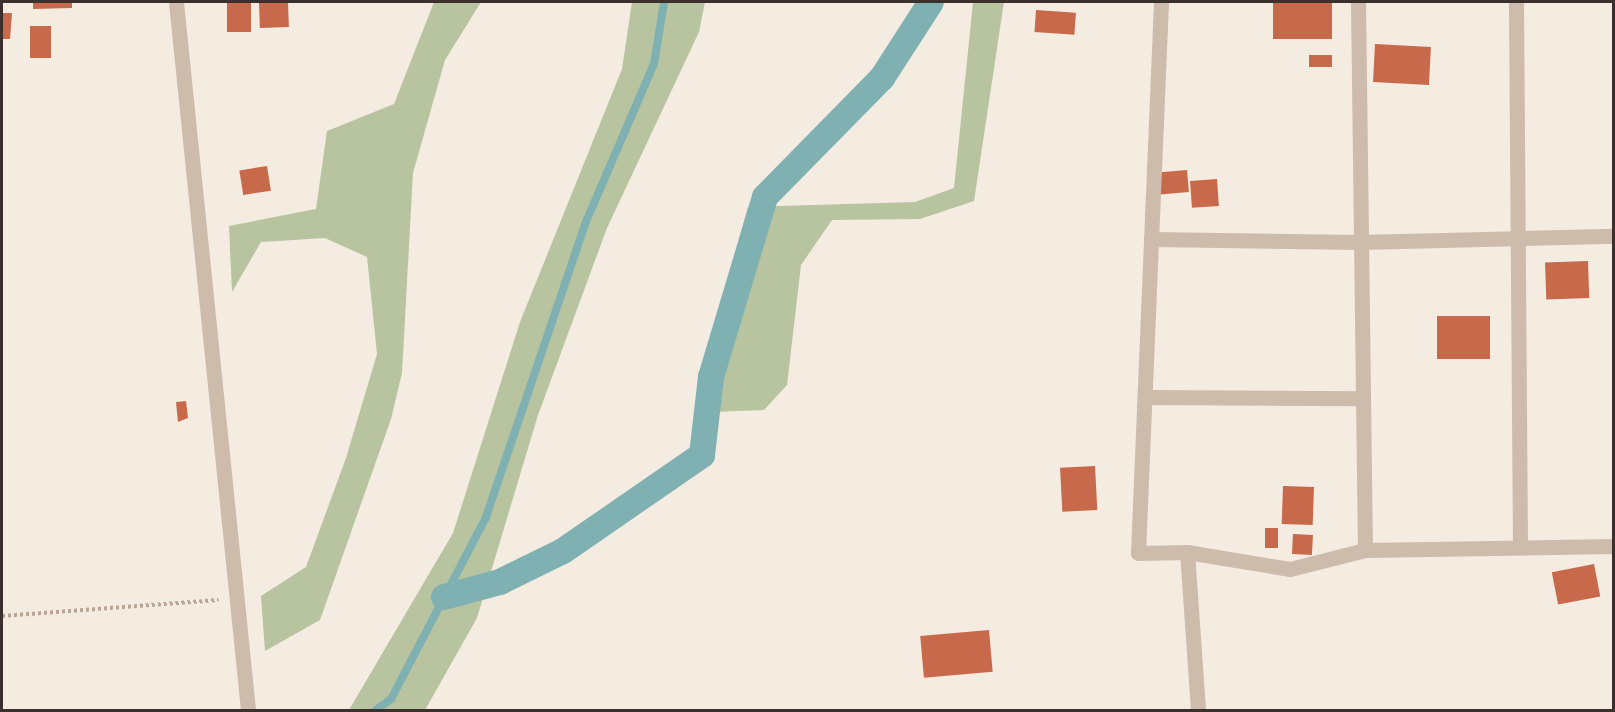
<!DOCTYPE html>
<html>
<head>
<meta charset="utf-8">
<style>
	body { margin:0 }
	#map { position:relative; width:1615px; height:712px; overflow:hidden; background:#f4ebe1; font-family:Roboto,sans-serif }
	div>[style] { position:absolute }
	.green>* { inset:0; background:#b8c4a0 }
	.stream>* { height:8px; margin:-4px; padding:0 4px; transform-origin:4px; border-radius:4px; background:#7fb0b2 }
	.canal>* { height:26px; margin:-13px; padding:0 13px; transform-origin:13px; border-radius:13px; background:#7fb0b2 }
	.building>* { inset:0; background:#c8694b; transform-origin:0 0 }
	.path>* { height:4px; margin-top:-2px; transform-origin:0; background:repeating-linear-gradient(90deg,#b9a596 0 3px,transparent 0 6px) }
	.minor>* { height:15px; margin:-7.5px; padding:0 7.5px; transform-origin:7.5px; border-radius:7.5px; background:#cdbbac }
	span { translate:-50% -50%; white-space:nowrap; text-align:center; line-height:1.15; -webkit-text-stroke:5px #fbf5ee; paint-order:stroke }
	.frame { position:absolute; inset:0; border:3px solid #3b302b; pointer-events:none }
</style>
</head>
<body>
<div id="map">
	<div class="green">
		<div style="clip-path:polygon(434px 2px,481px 2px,445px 60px,413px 173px,402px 373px,391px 419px,320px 620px,265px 651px,261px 596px,306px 567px,346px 458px,377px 354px,367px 257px,325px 238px,261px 242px,232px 292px,229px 226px,316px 209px,327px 131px,394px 104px)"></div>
		<div style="clip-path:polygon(632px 2px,705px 2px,699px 32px,607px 228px,538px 415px,477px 618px,425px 710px,349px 710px,453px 533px,520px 322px,622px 69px)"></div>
		<div style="clip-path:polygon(973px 2px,1004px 2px,974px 201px,920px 219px,832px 220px,801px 265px,787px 385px,764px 410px,711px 412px,697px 387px,748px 207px,915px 202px,954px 188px)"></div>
	</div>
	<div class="stream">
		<div style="left:376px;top:710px;width:19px;rotate:-36deg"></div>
		<div style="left:391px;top:699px;width:205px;rotate:-62.4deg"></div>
		<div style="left:486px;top:517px;width:309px;rotate:-71.3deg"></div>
		<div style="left:585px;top:224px;width:174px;rotate:-66.7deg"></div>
		<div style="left:654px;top:64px;width:63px;rotate:-80.8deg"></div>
	</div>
	<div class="canal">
		<div style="left:444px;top:597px;width:58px;rotate:-15deg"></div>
		<div style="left:500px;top:582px;width:70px;rotate:-26.2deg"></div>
		<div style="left:563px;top:551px;width:169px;rotate:-34.6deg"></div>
		<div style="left:702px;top:455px;width:79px;rotate:-83.4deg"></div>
		<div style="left:711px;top:377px;width:188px;rotate:-73.3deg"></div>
		<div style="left:765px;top:197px;width:167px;rotate:-45.5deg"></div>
		<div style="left:882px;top:78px;width:90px;rotate:-57.2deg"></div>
	</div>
	<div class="building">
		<div style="clip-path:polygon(33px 2px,72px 2px,72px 8px,33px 9px)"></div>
		<div style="left:227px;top:2px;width:24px;height:30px"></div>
		<div style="left:288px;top:2px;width:25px;height:29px;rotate:88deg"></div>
		<div style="left:1273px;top:2px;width:59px;height:37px"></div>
		<div style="left:1036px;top:10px;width:40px;height:22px;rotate:4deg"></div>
		<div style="clip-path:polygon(2px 13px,12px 13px,10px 39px,2px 39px)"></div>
		<div style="left:30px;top:26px;width:21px;height:32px"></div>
		<div style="left:1375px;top:44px;width:56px;height:38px;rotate:3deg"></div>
		<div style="left:1309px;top:55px;width:23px;height:12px"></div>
		<div style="left:267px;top:166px;width:25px;height:28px;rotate:81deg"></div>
		<div style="left:1187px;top:170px;width:22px;height:32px;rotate:85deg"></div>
		<div style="left:1217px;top:179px;width:27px;height:27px;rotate:86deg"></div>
		<div style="left:1588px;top:261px;width:37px;height:43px;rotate:88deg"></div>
		<div style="left:1437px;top:316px;width:53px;height:43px"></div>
		<div style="clip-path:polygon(186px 401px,188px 418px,178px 422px,176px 402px)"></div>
		<div style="left:1095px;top:466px;width:44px;height:35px;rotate:87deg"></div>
		<div style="left:1283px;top:486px;width:31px;height:38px;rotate:2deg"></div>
		<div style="left:1265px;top:528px;width:13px;height:20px"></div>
		<div style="left:1293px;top:534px;width:20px;height:20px;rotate:3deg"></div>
		<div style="left:1594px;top:564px;width:33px;height:43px;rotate:79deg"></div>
		<div style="left:989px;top:630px;width:42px;height:69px;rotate:85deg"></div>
	</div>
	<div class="path">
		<div style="left:2px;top:616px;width:217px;rotate:-4.2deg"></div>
	</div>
	<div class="minor">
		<div style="left:176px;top:2px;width:712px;rotate:84.19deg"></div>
		<div style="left:1161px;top:2px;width:551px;rotate:92.39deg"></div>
		<div style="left:1138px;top:553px;width:49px;rotate:-1.2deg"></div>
		<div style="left:1187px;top:552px;width:104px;rotate:9.4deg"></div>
		<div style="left:1290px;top:569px;width:77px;rotate:-14.2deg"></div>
		<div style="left:1365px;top:550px;width:249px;rotate:-0.9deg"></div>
		<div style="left:1358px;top:2px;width:548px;rotate:89.27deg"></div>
		<div style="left:1516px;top:2px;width:545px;rotate:89.58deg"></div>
		<div style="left:1151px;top:239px;width:209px;rotate:0.8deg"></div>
		<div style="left:1360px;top:242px;width:254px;rotate:-1.4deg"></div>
		<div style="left:1145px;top:397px;width:217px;rotate:0.3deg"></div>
		<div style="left:1187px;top:552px;width:158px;rotate:86deg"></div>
	</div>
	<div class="frame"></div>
</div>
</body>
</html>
